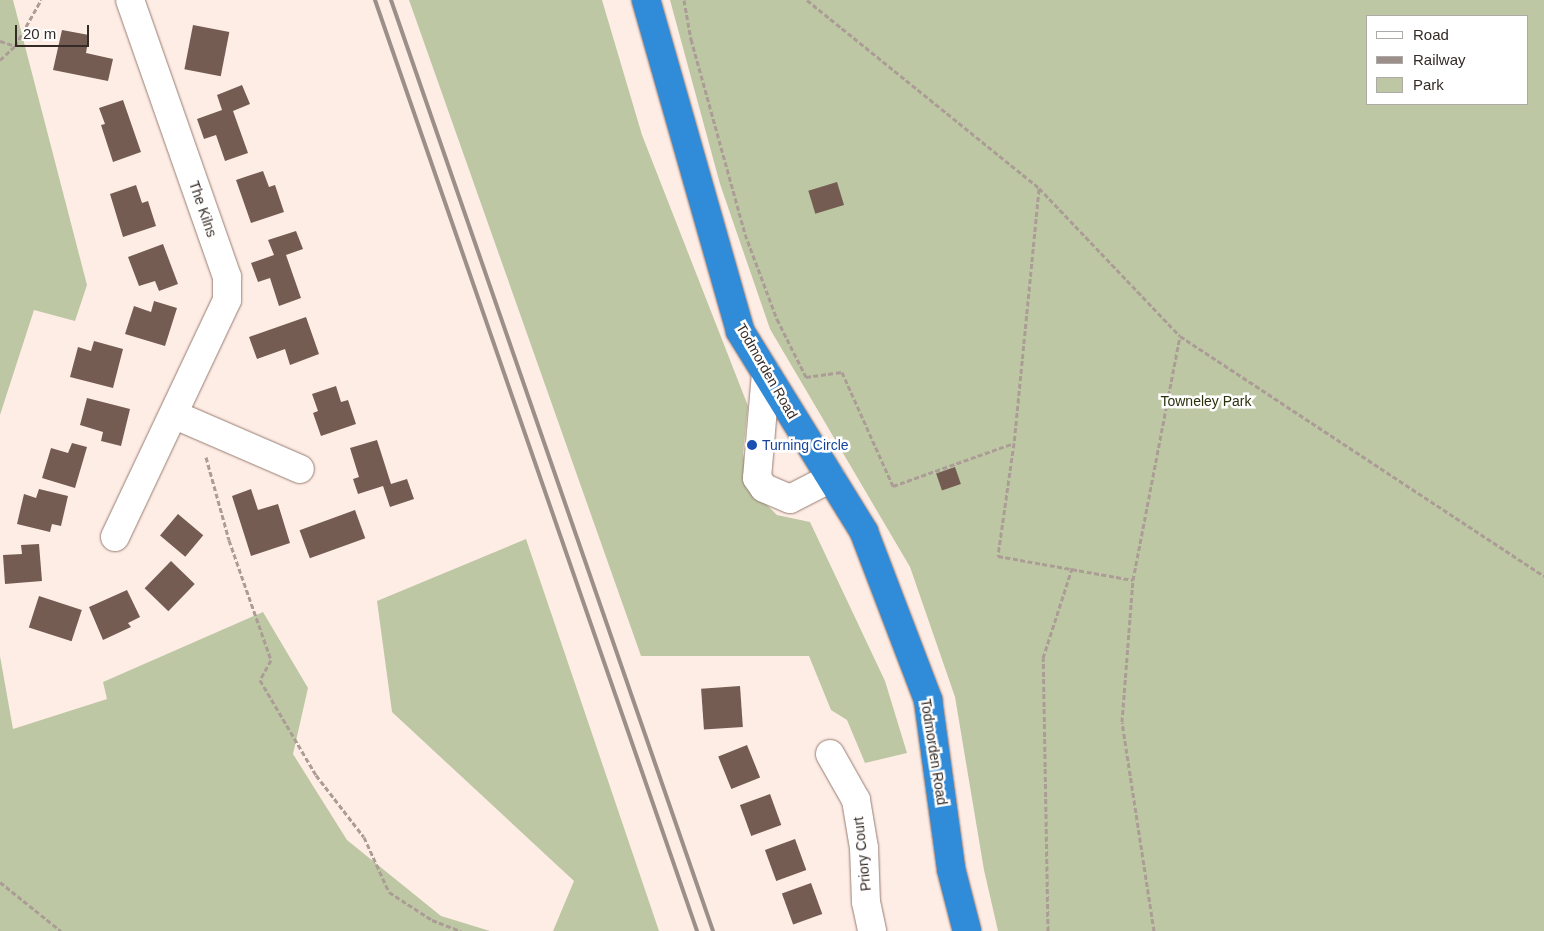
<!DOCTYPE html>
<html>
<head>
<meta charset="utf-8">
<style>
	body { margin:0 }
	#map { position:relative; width:1544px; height:931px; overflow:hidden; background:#feede5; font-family:Arial,sans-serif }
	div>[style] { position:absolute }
	.green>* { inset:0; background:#bec7a4 }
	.building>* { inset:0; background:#745c52; transform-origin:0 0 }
	.path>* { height:3px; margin-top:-1.5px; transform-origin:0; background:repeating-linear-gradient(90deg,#ab9d96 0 5px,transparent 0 7.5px) }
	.roads { filter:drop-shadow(0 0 1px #967d72) drop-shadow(0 0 1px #967d72) }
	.minor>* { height:28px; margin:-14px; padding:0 14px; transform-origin:14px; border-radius:14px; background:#fff }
	.highway>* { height:28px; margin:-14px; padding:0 14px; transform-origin:14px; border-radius:14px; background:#308cd8 }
	.rail>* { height:4px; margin:-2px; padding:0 2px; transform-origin:2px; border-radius:2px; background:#9c8e88 }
	.dots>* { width:14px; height:14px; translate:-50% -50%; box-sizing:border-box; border:2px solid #fff; border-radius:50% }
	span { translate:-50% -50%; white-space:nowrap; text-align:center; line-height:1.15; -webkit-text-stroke:5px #fff; paint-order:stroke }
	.street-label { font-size:14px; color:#352b26 }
	.park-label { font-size:14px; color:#2a310b }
	.transit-label { font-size:14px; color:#164399 }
	.left { translate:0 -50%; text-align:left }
	.legend { position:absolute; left:1366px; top:15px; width:162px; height:90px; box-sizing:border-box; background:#fff; border:1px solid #aeaaa8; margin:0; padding:6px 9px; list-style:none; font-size:15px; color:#352b26 }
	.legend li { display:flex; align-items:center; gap:10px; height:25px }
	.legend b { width:25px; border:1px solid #aeaaa8 }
	.scale { position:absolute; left:15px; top:25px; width:74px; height:22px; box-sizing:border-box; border:2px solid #352b26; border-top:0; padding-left:6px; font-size:15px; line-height:18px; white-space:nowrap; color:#352b26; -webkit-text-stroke:4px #fff; paint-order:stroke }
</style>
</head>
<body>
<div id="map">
	<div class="green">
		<div style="clip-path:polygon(0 0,13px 0,87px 285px,75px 321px,34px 310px,0 415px)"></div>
		<div style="clip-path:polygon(409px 0,602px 0,642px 135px,748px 406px,743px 453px,749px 487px,777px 515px,810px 522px,885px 681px,907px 753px,865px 763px,847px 720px,831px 710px,809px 656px,641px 656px)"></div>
		<div style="clip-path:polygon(evenodd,670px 0,1544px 0,1544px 931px,998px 931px,984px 870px,955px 697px,910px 567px,770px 329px,720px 184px,670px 0,1368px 16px,1528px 16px,1528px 104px,1368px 104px,1368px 16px)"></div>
		<div style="clip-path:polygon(526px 539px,659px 931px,553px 931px,574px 881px,392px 712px,377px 601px)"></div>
		<div style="clip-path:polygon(263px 612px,308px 688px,293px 754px,347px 840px,441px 916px,490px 931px,0 931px,0 656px,13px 729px,107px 699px,103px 682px)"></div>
	</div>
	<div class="building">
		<div style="left:193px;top:25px;width:37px;height:45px;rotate:11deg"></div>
		<div style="clip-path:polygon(62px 30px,89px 35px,86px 53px,113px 59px,108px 81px,53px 70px)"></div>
		<div style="clip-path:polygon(242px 85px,250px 104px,233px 111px,248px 153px,225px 161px,216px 135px,204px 139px,197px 119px,222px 110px,217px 95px)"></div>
		<div style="clip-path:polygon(123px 100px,141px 152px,113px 162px,101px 125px,105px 124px,99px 108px)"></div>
		<div style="clip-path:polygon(263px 171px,269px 187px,275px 185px,284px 212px,251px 223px,236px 180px)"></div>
		<div style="left:837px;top:182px;width:24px;height:30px;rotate:73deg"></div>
		<div style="clip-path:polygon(136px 185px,142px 203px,148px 201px,156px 226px,123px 237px,110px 194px)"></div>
		<div style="clip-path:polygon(296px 231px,303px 249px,286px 255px,301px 298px,279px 306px,270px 278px,258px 282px,251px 263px,274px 255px,268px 240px)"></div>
		<div style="clip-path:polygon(163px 244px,178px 284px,159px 291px,155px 281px,139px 286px,128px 257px)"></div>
		<div style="clip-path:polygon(154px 301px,177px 308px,165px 346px,125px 334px,134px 306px,151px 312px)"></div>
		<div style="clip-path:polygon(306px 317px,319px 354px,290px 365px,285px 349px,257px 359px,249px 337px)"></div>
		<div style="clip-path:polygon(94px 341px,123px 349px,113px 388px,70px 377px,78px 347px,91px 351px)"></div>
		<div style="clip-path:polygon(336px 386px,341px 402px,348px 400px,356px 424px,321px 436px,313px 413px,318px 411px,312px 394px)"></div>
		<div style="clip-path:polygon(87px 398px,130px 409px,121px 446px,101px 441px,103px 432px,80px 425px)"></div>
		<div style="clip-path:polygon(377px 440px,391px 484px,407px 479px,414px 499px,390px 507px,383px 486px,358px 494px,353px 479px,359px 477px,350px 448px)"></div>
		<div style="clip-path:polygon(72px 443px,87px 447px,75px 488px,42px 478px,51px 448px,68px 453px)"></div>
		<div style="left:955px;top:467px;width:18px;height:20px;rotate:71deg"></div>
		<div style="clip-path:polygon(39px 489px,68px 496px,61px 526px,52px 524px,50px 532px,17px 524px,24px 494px,36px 498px)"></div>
		<div style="clip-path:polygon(251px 489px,258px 510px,278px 504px,290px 543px,251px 556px,232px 496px)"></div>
		<div style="left:355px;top:510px;width:30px;height:59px;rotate:70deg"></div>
		<div style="left:178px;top:514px;width:33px;height:28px;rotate:40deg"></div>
		<div style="clip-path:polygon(39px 544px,42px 581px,5px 584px,3px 555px,22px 554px,21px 545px)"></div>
		<div style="left:171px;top:561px;width:33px;height:38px;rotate:44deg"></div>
		<div style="clip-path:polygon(127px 590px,140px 617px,128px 623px,131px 627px,103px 640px,89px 607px)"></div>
		<div style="left:39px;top:596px;width:45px;height:33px;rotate:18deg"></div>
		<div style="left:740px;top:686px;width:41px;height:39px;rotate:86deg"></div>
		<div style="left:747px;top:745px;width:35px;height:31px;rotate:68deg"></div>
		<div style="left:770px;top:794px;width:33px;height:32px;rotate:70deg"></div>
		<div style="left:795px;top:839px;width:33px;height:32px;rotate:70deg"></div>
		<div style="left:811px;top:883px;width:33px;height:31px;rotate:70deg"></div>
	</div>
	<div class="path">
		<div style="left:684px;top:0;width:40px;rotate:80deg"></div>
		<div style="left:691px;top:39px;width:202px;rotate:74.5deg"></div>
		<div style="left:745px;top:234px;width:91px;rotate:69.4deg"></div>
		<div style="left:777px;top:319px;width:65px;rotate:63.4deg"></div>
		<div style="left:806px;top:377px;width:36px;rotate:-8deg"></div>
		<div style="left:842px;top:372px;width:125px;rotate:65.9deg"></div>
		<div style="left:893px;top:486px;width:128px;rotate:-19.6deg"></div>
		<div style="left:807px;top:0;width:299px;rotate:39deg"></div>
		<div style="left:1039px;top:188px;width:204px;rotate:46.4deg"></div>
		<div style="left:1180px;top:336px;width:436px;rotate:33.4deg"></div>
		<div style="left:0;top:41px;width:16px;rotate:18deg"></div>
		<div style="left:0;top:60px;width:21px;rotate:-43deg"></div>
		<div style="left:15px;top:46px;width:53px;rotate:-60.5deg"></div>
		<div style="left:1039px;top:189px;width:255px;rotate:95.6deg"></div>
		<div style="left:1014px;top:443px;width:114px;rotate:98.1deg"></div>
		<div style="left:998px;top:556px;width:137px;rotate:10.1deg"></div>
		<div style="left:206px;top:457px;width:86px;rotate:74.5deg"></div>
		<div style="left:229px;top:540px;width:127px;rotate:70.7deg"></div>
		<div style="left:271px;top:660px;width:23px;rotate:119deg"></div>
		<div style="left:260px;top:680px;width:110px;rotate:59.5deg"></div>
		<div style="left:316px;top:775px;width:78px;rotate:52.3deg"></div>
		<div style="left:364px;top:837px;width:60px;rotate:65.6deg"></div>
		<div style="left:389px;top:892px;width:51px;rotate:33.1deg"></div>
		<div style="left:432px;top:920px;width:31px;rotate:21deg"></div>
		<div style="left:0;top:882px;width:78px;rotate:38.8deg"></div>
		<div style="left:1048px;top:931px;width:273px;rotate:-91deg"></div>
		<div style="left:1043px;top:658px;width:95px;rotate:-72.1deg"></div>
		<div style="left:1154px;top:931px;width:211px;rotate:-98.7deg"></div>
		<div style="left:1122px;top:722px;width:142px;rotate:-85.6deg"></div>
		<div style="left:1133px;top:580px;width:248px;rotate:-79.1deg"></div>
	</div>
	<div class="roads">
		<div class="minor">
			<div style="left:766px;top:373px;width:105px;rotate:94.9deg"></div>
			<div style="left:757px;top:478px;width:12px;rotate:55deg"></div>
			<div style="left:764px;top:488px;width:28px;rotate:23deg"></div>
			<div style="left:790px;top:499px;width:46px;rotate:-27.1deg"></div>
			<div style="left:175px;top:415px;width:136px;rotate:23.4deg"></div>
			<div style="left:115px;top:537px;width:262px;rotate:-64.7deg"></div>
			<div style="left:227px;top:300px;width:23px;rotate:-90deg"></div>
			<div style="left:227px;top:277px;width:293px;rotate:-109.3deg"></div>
			<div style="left:830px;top:754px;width:53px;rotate:60.5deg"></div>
			<div style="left:856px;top:800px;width:49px;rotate:80.5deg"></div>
			<div style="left:864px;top:848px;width:54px;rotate:87.9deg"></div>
			<div style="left:866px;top:902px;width:30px;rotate:78deg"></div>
		</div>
		<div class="highway">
			<div style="left:646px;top:0;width:344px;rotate:74.1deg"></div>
			<div style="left:740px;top:331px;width:236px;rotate:58.3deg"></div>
			<div style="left:864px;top:532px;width:180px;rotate:69.1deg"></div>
			<div style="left:928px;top:700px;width:171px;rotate:82.2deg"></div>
			<div style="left:951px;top:869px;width:64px;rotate:75.5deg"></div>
		</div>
	</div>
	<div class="rail">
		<div style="left:375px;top:0;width:985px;rotate:70.92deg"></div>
		<div style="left:391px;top:0;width:985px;rotate:70.92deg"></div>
	</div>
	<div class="dots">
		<div style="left:752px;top:445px;background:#1a4fb4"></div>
	</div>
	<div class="street-label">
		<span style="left:203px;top:209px;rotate:71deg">The Kilns</span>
		<span style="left:767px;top:371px;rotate:60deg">Todmorden Road</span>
		<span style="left:934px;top:752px;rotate:81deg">Todmorden Road</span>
		<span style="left:862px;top:854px;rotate:-96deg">Priory Court</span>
	</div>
	<div class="park-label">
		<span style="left:1206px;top:401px">Towneley Park</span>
	</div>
	<div class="transit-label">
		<span class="left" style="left:762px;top:445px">Turning Circle</span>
	</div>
	<ul class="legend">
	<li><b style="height:6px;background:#fff"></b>Road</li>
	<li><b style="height:6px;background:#9c8e88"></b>Railway</li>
	<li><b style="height:14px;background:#bec7a4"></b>Park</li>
	</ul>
	<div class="scale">20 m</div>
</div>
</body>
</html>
